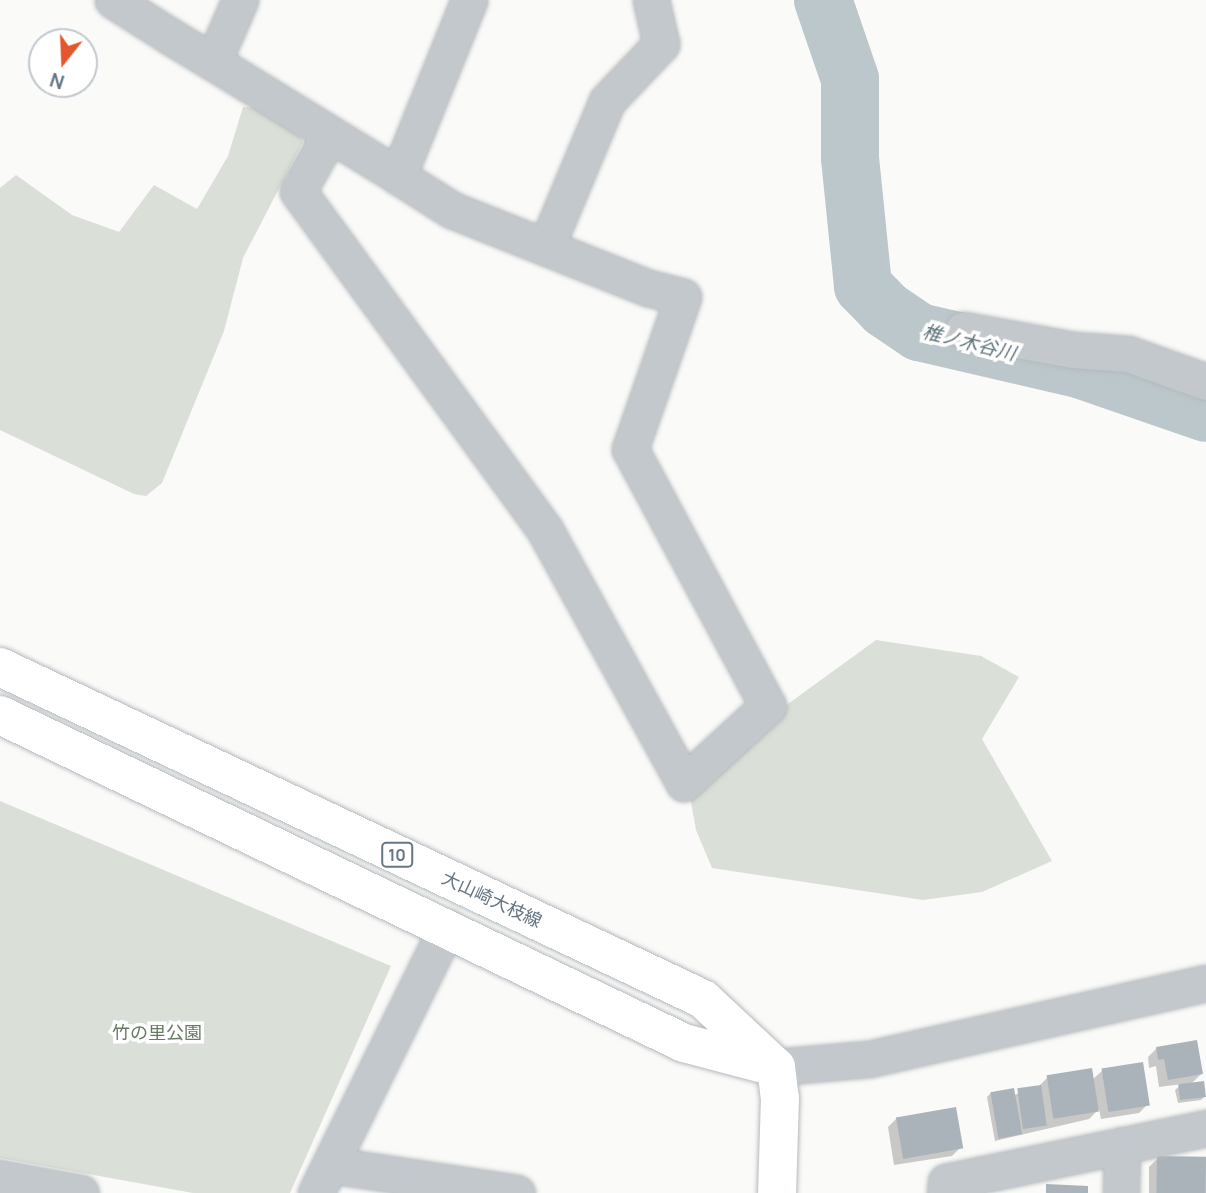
<!DOCTYPE html>
<html>
<head>
<meta charset="utf-8">
<style>
	body { margin:0 }
	#map { position:relative; width:1206px; height:1193px; overflow:hidden; background:#fafaf8; font-family:Manrope,"Noto Sans JP",sans-serif }
	div>[style] { position:absolute }
	.green>* { inset:0; background:#dadfd7 }
	.shadow>* { inset:0; background:#0003 }
	.river>* { height:58px; margin:-29px; padding:0 29px; transform-origin:29px; border-radius:29px; background:#bbc7cb }
	.building>* { inset:0; background:#aab3b9; transform-origin:0 0 }
	.roads { filter:drop-shadow(0 0 2px #b5babe) drop-shadow(0 0 2px #b5babe) }
	.minor>* { height:35px; margin:-17.5px; padding:0 17.5px; transform-origin:17.5px; border-radius:17.5px; background:#c3c8cc }
	.major>* { height:38px; margin:-19px; padding:0 19px; transform-origin:19px; border-radius:19px; background:#fff }
	span { translate:-50% -50%; white-space:nowrap; text-align:center; line-height:1.15; -webkit-text-stroke:7px #fff; paint-order:stroke }
	.shield-label span { padding:2px 5px; background:#fff; border:2px solid; border-radius:5px; -webkit-text-stroke-width:0 }
	.shield-label { font-size:16px; color:#657683; font-weight:700 }
	.street-label { font-size:18px; color:#657683 }
	.park-label { font-size:18px; color:#687a64 }
	.water-label { font-size:19px; color:#60757c; font-style:italic }
	.north { position:absolute; left:28px; top:28px; width:70px; height:70px; box-sizing:border-box; background:#fff; border:2px solid #c1c8cd; border-radius:50%; rotate:198deg; font-size:19px; font-weight:700; line-height:28px; text-align:center; color:#657683 }
	.north::after { content:''; display:block; margin:auto; width:24px; height:32px; background:#e4572e; clip-path:polygon(50% 0,100% 100%,50% 72%,0 100%) }
</style>
</head>
<body>
<div id="map">
	<div class="green">
		<div style="clip-path:polygon(243px 107px,259px 108px,294px 128px,303px 142px,243px 258px,224px 331px,162px 483px,146px 496px,134px 494px,0 430px,0 188px,16px 175px,72px 215px,119px 232px,154px 185px,197px 209px,228px 156px)"></div>
		<div style="clip-path:polygon(876px 640px,981px 656px,1019px 677px,982px 739px,1052px 861px,982px 892px,923px 900px,712px 868px,696px 830px,689px 791px,781px 709px)"></div>
		<div style="clip-path:polygon(0 801px,391px 966px,290px 1193px,193px 1193px,0 1158px)"></div>
	</div>
	<div class="shadow">
		<div style="clip-path:polygon(1157px 1048px,1201px 1074px,1190px 1085px,1205px 1096px,1201px 1100px,1178px 1103px,1175px 1090px,1182px 1084px,1159px 1087px,1156px 1066px,1149px 1068px,1148px 1057px)"></div>
		<div style="clip-path:polygon(1103px 1070px,1148px 1104px,1139px 1113px,1101px 1119px,1099px 1109px,1089px 1119px,995px 1141px,987px 1097px,991px 1093px,1014px 1095px,1039px 1086px,1048px 1077px,1092px 1080px)"></div>
		<div style="clip-path:polygon(897px 1118px,961px 1147px,952px 1156px,894px 1165px,888px 1127px)"></div>
		<div style="clip-path:polygon(1158px 1158px,1206px 1159px,1206px 1193px,1149px 1193px,1149px 1167px)"></div>
	</div>
	<div class="river">
		<div style="left:823px;top:0;width:83px;rotate:71.1deg"></div>
		<div style="left:850px;top:79px;width:79px;rotate:90deg"></div>
		<div style="left:850px;top:158px;width:129px;rotate:84.2deg"></div>
		<div style="left:863px;top:286px;width:32px;rotate:46deg"></div>
		<div style="left:885px;top:309px;width:41px;rotate:34.1deg"></div>
		<div style="left:919px;top:332px;width:167px;rotate:13.1deg"></div>
		<div style="left:1082px;top:370px;width:131px;rotate:19.1deg"></div>
	</div>
	<div class="building">
		<div style="clip-path:polygon(1197px 1040px,1203px 1074px,1168px 1080px,1164px 1059px,1158px 1060px,1156px 1047px)"></div>
		<div style="left:1143px;top:1062px;width:44px;height:42px;rotate:81deg"></div>
		<div style="left:1092px;top:1068px;width:44px;height:46px;rotate:81deg"></div>
		<div style="left:1204px;top:1081px;width:16px;height:26px;rotate:83deg"></div>
		<div style="left:1041px;top:1085px;width:41px;height:24px;rotate:82deg"></div>
		<div style="left:1014px;top:1088px;width:47px;height:24px;rotate:80deg"></div>
		<div style="left:956px;top:1107px;width:42px;height:61px;rotate:80deg"></div>
		<div style="left:1157px;top:1156px;width:49px;height:37px;rotate:1deg"></div>
		<div style="clip-path:polygon(1046px 1184px,1088px 1186px,1088px 1193px,1046px 1193px)"></div>
	</div>
	<div class="roads">
		<div class="minor">
			<div style="left:113px;top:0;width:71px;rotate:32.3deg"></div>
			<div style="left:173px;top:38px;width:47px;rotate:31deg"></div>
			<div style="left:213px;top:62px;width:217px;rotate:31.6deg"></div>
			<div style="left:398px;top:176px;width:64px;rotate:32.2deg"></div>
			<div style="left:452px;top:210px;width:211px;rotate:21.7deg"></div>
			<div style="left:648px;top:288px;width:36px;rotate:14deg"></div>
			<div style="left:683px;top:297px;width:161px;rotate:109.2deg"></div>
			<div style="left:630px;top:449px;width:292px;rotate:61.8deg"></div>
			<div style="left:768px;top:706px;width:114px;rotate:137.5deg"></div>
			<div style="left:684px;top:783px;width:289px;rotate:-118.8deg"></div>
			<div style="left:545px;top:530px;width:419px;rotate:-126.1deg"></div>
			<div style="left:298px;top:191px;width:65px;rotate:-60.7deg"></div>
			<div style="left:213px;top:62px;width:68px;rotate:-66.5deg"></div>
			<div style="left:398px;top:176px;width:190px;rotate:-68deg"></div>
			<div style="left:546px;top:247px;width:158px;rotate:-67.3deg"></div>
			<div style="left:607px;top:101px;width:79px;rotate:-46.5deg"></div>
			<div style="left:661px;top:44px;width:45px;rotate:-102.8deg"></div>
			<div style="left:963px;top:330px;width:112px;rotate:10.3deg"></div>
			<div style="left:1073px;top:350px;width:55px;rotate:4.2deg"></div>
			<div style="left:1128px;top:354px;width:83px;rotate:19.7deg"></div>
			<div style="left:776px;top:1067px;width:93px;rotate:-4.9deg"></div>
			<div style="left:869px;top:1059px;width:345px;rotate:-12.7deg"></div>
			<div style="left:331px;top:1165px;width:188px;rotate:8.6deg"></div>
			<div style="left:0;top:1178px;width:82px;rotate:10.5deg"></div>
			<div style="left:316px;top:1193px;width:297px;rotate:-63.8deg"></div>
			<div style="left:945px;top:1193px;width:11px;rotate:-85deg"></div>
			<div style="left:946px;top:1182px;width:266px;rotate:-11.7deg"></div>
			<div style="left:1121px;top:1193px;width:48px;rotate:-88.8deg"></div>
		</div>
		<div class="major">
			<div style="left:0;top:667px;width:777px;rotate:25.28deg"></div>
			<div style="left:703px;top:999px;width:100px;rotate:43deg"></div>
			<div style="left:776px;top:1067px;width:31px;rotate:83deg"></div>
			<div style="left:780px;top:1098px;width:95px;rotate:91.8deg"></div>
			<div style="left:0;top:715px;width:759px;rotate:25.62deg"></div>
			<div style="left:684px;top:1043px;width:90px;rotate:14.8deg"></div>
		</div>
	</div>
	<div class="shield-label">
		<span style="left:397px;top:855px">10</span>
	</div>
	<div class="street-label">
		<span style="left:492px;top:899px;rotate:25deg">大山崎大枝線</span>
	</div>
	<div class="park-label">
		<span style="left:157px;top:1032px">竹の里公園</span>
	</div>
	<div class="water-label">
		<span style="left:969px;top:343px;rotate:14deg">椎ノ木谷川</span>
	</div>
	<div class="north">N</div>
</div>
</body>
</html>
